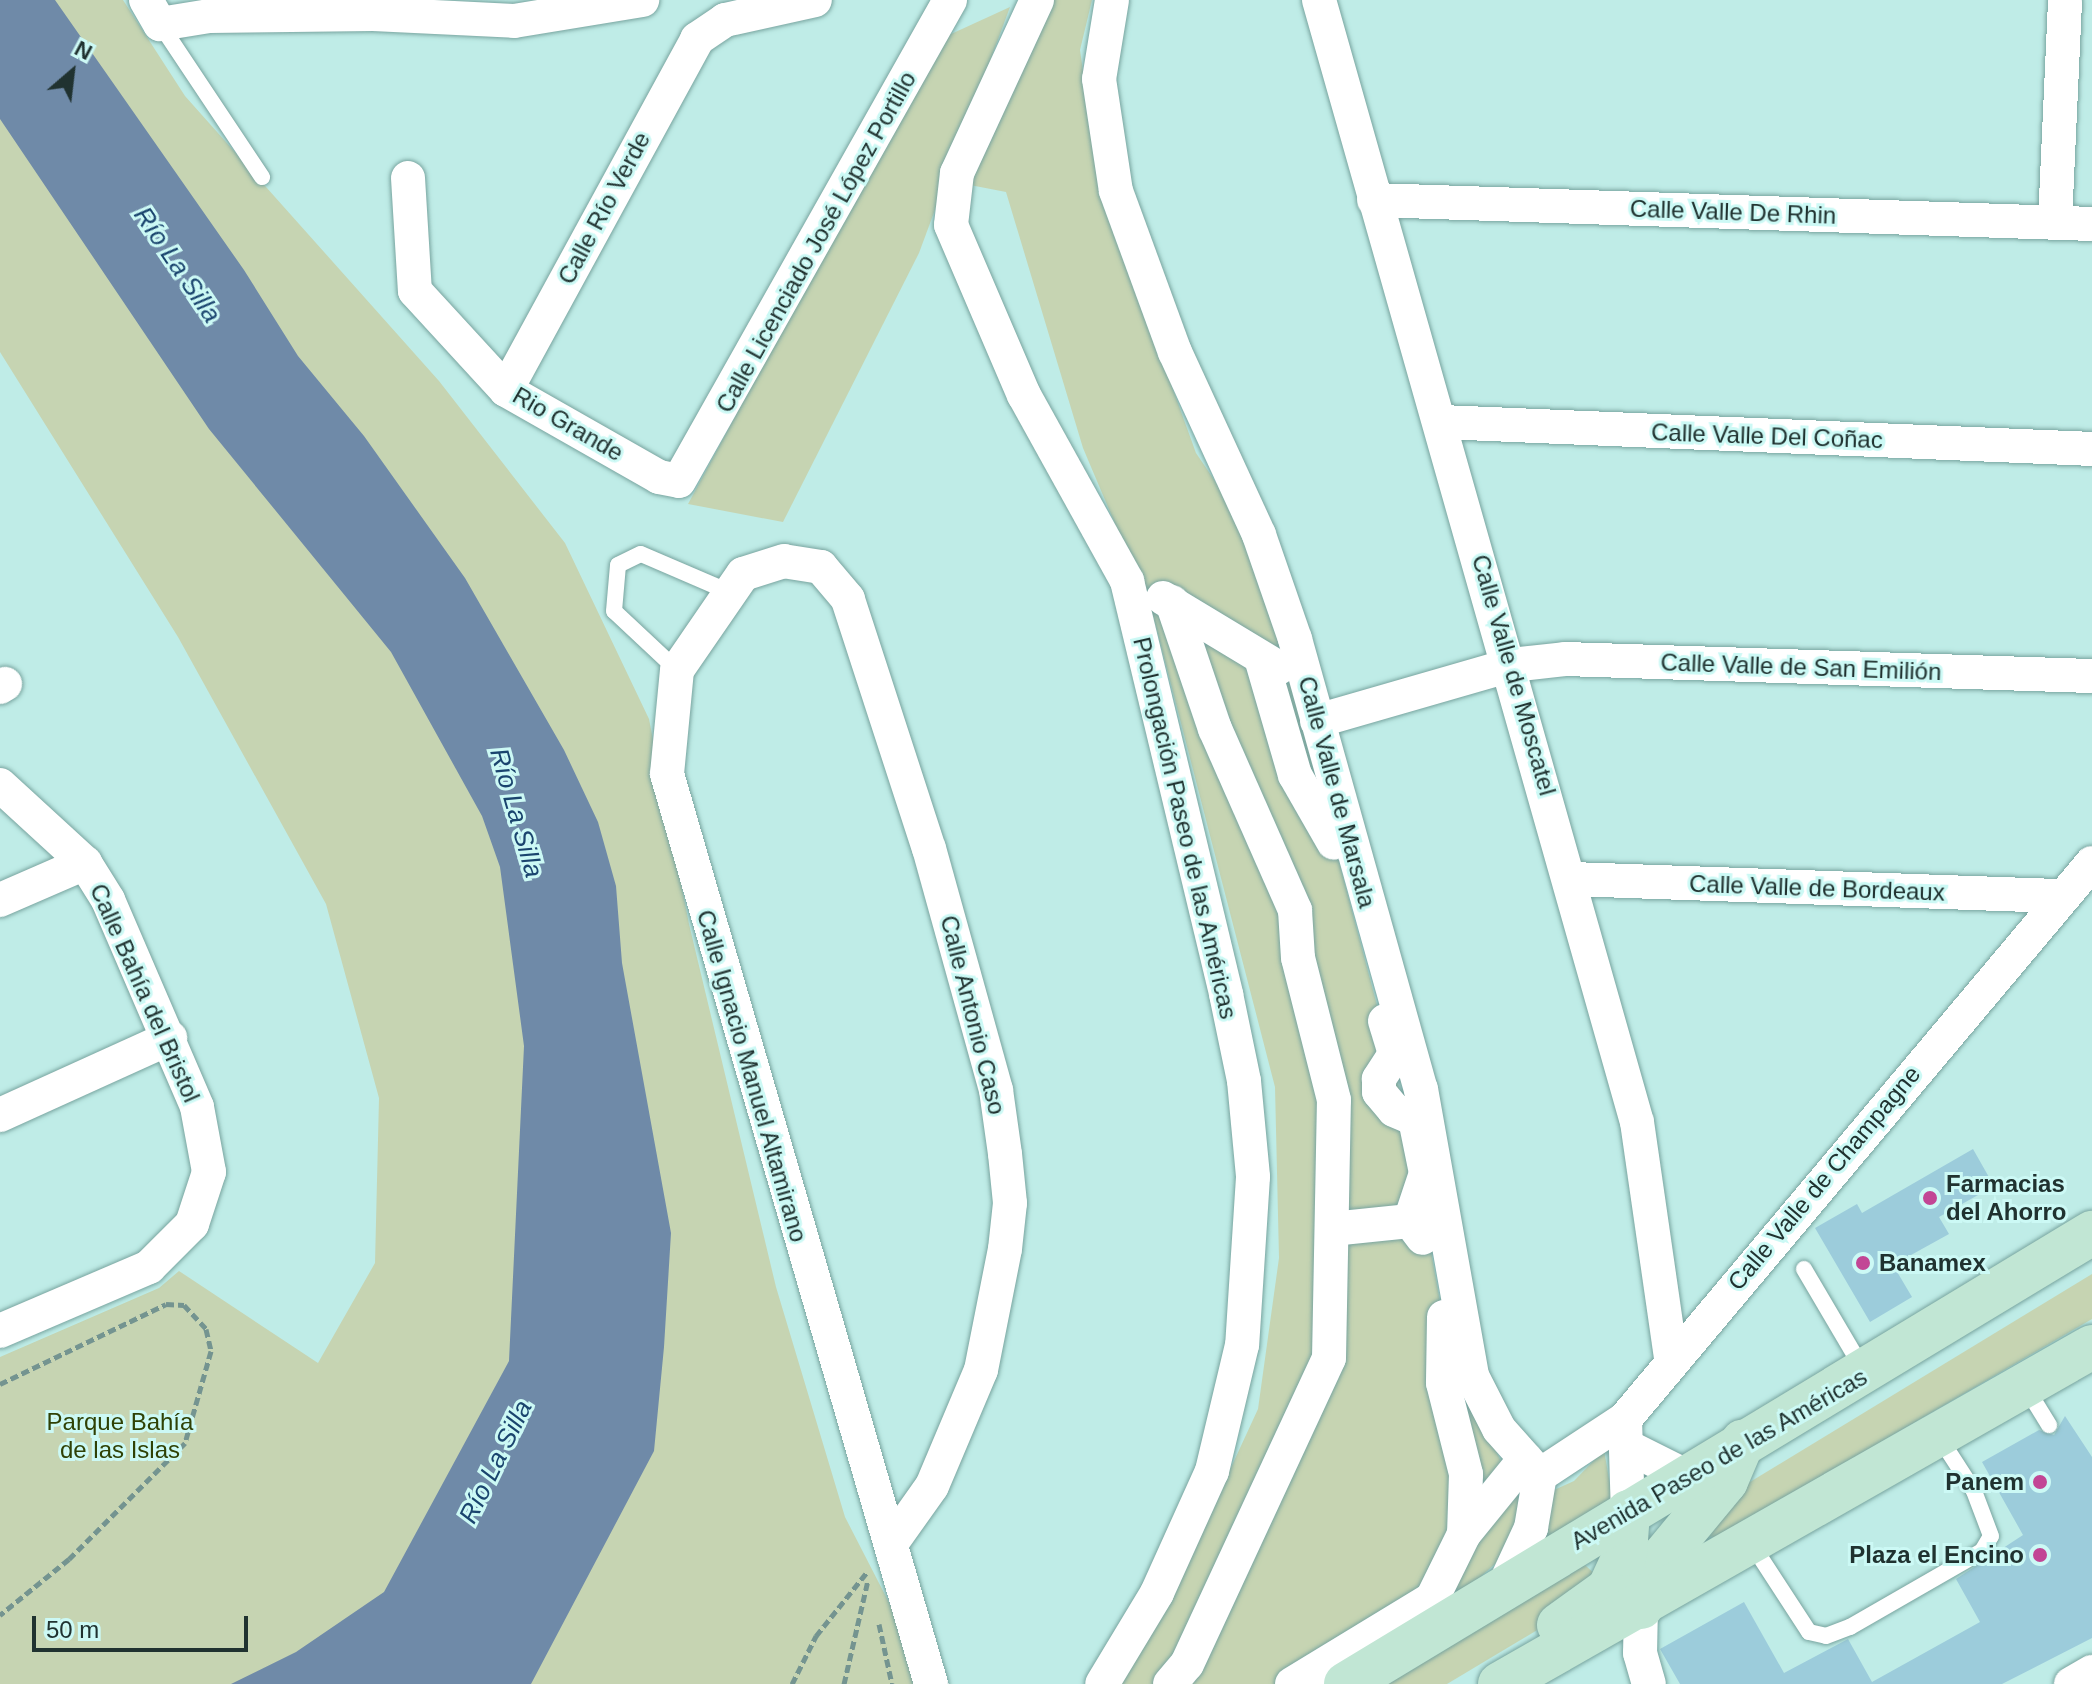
<!DOCTYPE html>
<html>
<head>
<meta charset="utf-8">
<style>
	body { margin:0 }
	#map { position:relative; width:2092px; height:1684px; overflow:hidden; background:#bfece7; font-family:Arial,sans-serif }
	div>[style] { position:absolute }
	.green>* { inset:0; background:#c6d4b2 }
	.water>* { inset:0; background:#6f8aa8 }
	.building>* { inset:0; background:#9cccdb }
	.path>* { height:5px; margin-top:-2.5px; transform-origin:0; background:repeating-linear-gradient(90deg,#749490 0 8px,transparent 0 12px) }
	.roads { filter:drop-shadow(0 0 2px #78a49f) drop-shadow(0 0 2px #78a49f) }
	.lane>* { height:16px; margin:-8px; padding:0 8px; transform-origin:8px; border-radius:8px; background:#fff }
	.street>* { height:34px; margin:-17px; padding:0 17px; transform-origin:17px; border-radius:17px; background:#fff }
	.secondary>* { height:44px; margin:-22px; padding:0 22px; transform-origin:22px; border-radius:22px; background:#c1e6d4 }
	.dots>* { width:22px; height:22px; translate:-50% -50%; box-sizing:border-box; border:4px solid #ccf9f5; border-radius:50% }
	span { translate:-50% -50%; white-space:nowrap; text-align:center; line-height:1.15; -webkit-text-stroke:6px #ccf9f5; paint-order:stroke }
	.street-label { font-size:24px; color:#203230 }
	.poi-label { font-size:24px; color:#203230; font-weight:700 }
	.left { translate:0 -50%; text-align:left }
	.right { translate:-100% -50%; text-align:right }
	.park-label { font-size:24px; color:#2f4105 }
	.water-label { font-size:26px; color:#1a446e; font-style:italic }
	.north { position:absolute; left:32px; top:32px; width:80px; height:80px; -webkit-text-stroke:6px #ccf9f5; paint-order:stroke; rotate:28deg; font-size:22px; font-weight:700; line-height:32px; text-align:center; color:#203230 }
	.north::after { content:''; display:block; margin:auto; width:28px; height:36px; background:#203230; clip-path:polygon(50% 0,100% 100%,50% 72%,0 100%) }
	.scale { position:absolute; left:32px; top:1616px; width:216px; height:36px; box-sizing:border-box; border:4px solid #203230; border-top:0; padding-left:10px; font-size:24px; line-height:28px; white-space:nowrap; color:#203230; -webkit-text-stroke:6px #ccf9f5; paint-order:stroke }
</style>
</head>
<body>
<div id="map">
	<div class="green">
		<div style="clip-path:polygon(0 0,123px 0,185px 96px,439px 381px,565px 543px,649px 719px,689px 924px,776px 1287px,845px 1517px,898px 1620px,916px 1684px,0 1684px,0 1357px,159px 1288px,179px 1271px,318px 1363px,375px 1263px,379px 1098px,326px 904px,178px 637px,0 352px)"></div>
		<div style="clip-path:polygon(1050px 0,1092px 0,1080px 50px,1099px 185px,1196px 453px,1236px 512px,1290px 677px,1408px 1122px,1449px 1352px,1519px 1499px,1519px 1529px,1505px 1555px,1477px 1580px,1295px 1684px,1118px 1684px,1186px 1565px,1258px 1409px,1279px 1258px,1275px 1087px,1152px 611px,1083px 448px,1006px 192px,970px 185px)"></div>
		<div style="clip-path:polygon(1010px 7px,919px 253px,783px 522px,688px 504px,938px 40px)"></div>
		<div style="clip-path:polygon(2092px 1274px,2092px 1319px,1716px 1538px,1706px 1535px,1712px 1505px)"></div>
		<div style="clip-path:polygon(1604px 1450px,1613px 1502px,1529px 1551px,1554px 1490px,1574px 1481px)"></div>
		<div style="clip-path:polygon(1585px 1565px,1599px 1578px,1599px 1593px,1447px 1684px,1386px 1684px)"></div>
	</div>
	<div class="water">
		<div style="clip-path:polygon(0 0,55px 0,244px 270px,298px 356px,364px 436px,465px 578px,564px 750px,598px 822px,616px 886px,622px 963px,671px 1233px,664px 1347px,654px 1451px,531px 1684px,231px 1684px,296px 1652px,384px 1592px,509px 1361px,524px 1046px,500px 867px,482px 816px,391px 652px,209px 429px,0 119px)"></div>
	</div>
	<div class="building">
		<div style="clip-path:polygon(1973px 1149px,1994px 1186px,1939px 1217px,1949px 1234px,1893px 1265px,1912px 1297px,1870px 1322px,1815px 1228px,1857px 1204px,1862px 1213px)"></div>
		<div style="clip-path:polygon(2065px 1416px,2092px 1457px,2092px 1638px,2002px 1684px,1680px 1684px,1660px 1649px,1744px 1602px,1784px 1673px,1848px 1639px,1872px 1682px,1980px 1622px,1956px 1579px,2023px 1535px,1982px 1462px,2039px 1430px,2054px 1435px)"></div>
	</div>
	<div class="path">
		<div style="left:0;top:1384px;width:184px;rotate:-25.7deg"></div>
		<div style="left:166px;top:1304px;width:18px;rotate:3deg"></div>
		<div style="left:184px;top:1305px;width:33px;rotate:47deg"></div>
		<div style="left:206px;top:1329px;width:23px;rotate:77deg"></div>
		<div style="left:211px;top:1351px;width:96px;rotate:105.8deg"></div>
		<div style="left:185px;top:1443px;width:164px;rotate:135deg"></div>
		<div style="left:69px;top:1559px;width:89px;rotate:140.9deg"></div>
		<div style="left:879px;top:1624px;width:61px;rotate:77.8deg"></div>
		<div style="left:792px;top:1684px;width:54px;rotate:-63.4deg"></div>
		<div style="left:816px;top:1636px;width:82px;rotate:-51.4deg"></div>
		<div style="left:844px;top:1684px;width:107px;rotate:-77deg"></div>
	</div>
	<div class="roads">
		<div class="lane">
			<div style="left:160px;top:24px;width:184px;rotate:56.3deg"></div>
			<div style="left:677px;top:670px;width:86px;rotate:-136.9deg"></div>
			<div style="left:614px;top:611px;width:46px;rotate:-85deg"></div>
			<div style="left:618px;top:565px;width:25px;rotate:-26deg"></div>
			<div style="left:641px;top:554px;width:94px;rotate:23.3deg"></div>
			<div style="left:1804px;top:1269px;width:118px;rotate:59.5deg"></div>
			<div style="left:2025px;top:1386px;width:46px;rotate:58.4deg"></div>
			<div style="left:1751px;top:1543px;width:106px;rotate:56.9deg"></div>
			<div style="left:1809px;top:1632px;width:17px;rotate:13deg"></div>
			<div style="left:1826px;top:1636px;width:26px;rotate:-21deg"></div>
			<div style="left:1850px;top:1627px;width:152px;rotate:-29.9deg"></div>
			<div style="left:1982px;top:1551px;width:17px;rotate:-59deg"></div>
			<div style="left:1991px;top:1536px;width:48px;rotate:-110.7deg"></div>
			<div style="left:1974px;top:1491px;width:64px;rotate:-122.9deg"></div>
		</div>
		<div class="street">
			<div style="left:146px;top:0;width:28px;rotate:60deg"></div>
			<div style="left:160px;top:24px;width:50px;rotate:-9.3deg"></div>
			<div style="left:209px;top:16px;width:164px;rotate:-0.7deg"></div>
			<div style="left:373px;top:14px;width:141px;rotate:2.8deg"></div>
			<div style="left:514px;top:21px;width:130px;rotate:-9.3deg"></div>
			<div style="left:1037px;top:0;width:191px;rotate:114.8deg"></div>
			<div style="left:957px;top:173px;width:52px;rotate:96.6deg"></div>
			<div style="left:951px;top:225px;width:185px;rotate:66.8deg"></div>
			<div style="left:1024px;top:395px;width:213px;rotate:61deg"></div>
			<div style="left:1127px;top:581px;width:425px;rotate:76.5deg"></div>
			<div style="left:1226px;top:994px;width:89px;rotate:78.3deg"></div>
			<div style="left:1244px;top:1081px;width:96px;rotate:84.6deg"></div>
			<div style="left:1253px;top:1177px;width:168px;rotate:93.7deg"></div>
			<div style="left:1242px;top:1345px;width:130px;rotate:103.4deg"></div>
			<div style="left:1212px;top:1471px;width:134px;rotate:114.3deg"></div>
			<div style="left:1157px;top:1593px;width:106px;rotate:121.1deg"></div>
			<div style="left:1112px;top:0;width:80px;rotate:99.3deg"></div>
			<div style="left:1099px;top:79px;width:113px;rotate:81.4deg"></div>
			<div style="left:1116px;top:191px;width:171px;rotate:69.9deg"></div>
			<div style="left:1175px;top:352px;width:201px;rotate:65.3deg"></div>
			<div style="left:1259px;top:535px;width:110px;rotate:70.9deg"></div>
			<div style="left:1295px;top:639px;width:467px;rotate:74.4deg"></div>
			<div style="left:1421px;top:1089px;width:291px;rotate:79.9deg"></div>
			<div style="left:1472px;top:1376px;width:59px;rotate:63deg"></div>
			<div style="left:1499px;top:1429px;width:62px;rotate:48.3deg"></div>
			<div style="left:1319px;top:0;width:1166px;rotate:74.18deg"></div>
			<div style="left:1637px;top:1122px;width:238px;rotate:81.8deg"></div>
			<div style="left:408px;top:178px;width:113px;rotate:86.5deg"></div>
			<div style="left:415px;top:291px;width:134px;rotate:47.4deg"></div>
			<div style="left:506px;top:390px;width:176px;rotate:29.6deg"></div>
			<div style="left:659px;top:477px;width:20px;rotate:11deg"></div>
			<div style="left:679px;top:481px;width:552px;rotate:-60.6deg"></div>
			<div style="left:1374px;top:200px;width:718px;rotate:1.91deg"></div>
			<div style="left:2055px;top:222px;width:221px;rotate:-87.4deg"></div>
			<div style="left:506px;top:390px;width:400px;rotate:-61.4deg"></div>
			<div style="left:697px;top:39px;width:34px;rotate:-34deg"></div>
			<div style="left:725px;top:20px;width:92px;rotate:-12.5deg"></div>
			<div style="left:1441px;top:422px;width:652px;rotate:2.37deg"></div>
			<div style="left:1163px;top:598px;width:135px;rotate:31.1deg"></div>
			<div style="left:1261px;top:658px;width:122px;rotate:73.8deg"></div>
			<div style="left:1295px;top:775px;width:78px;rotate:60.2deg"></div>
			<div style="left:0;top:687px;width:6px;rotate:-31deg"></div>
			<div style="left:1317px;top:721px;width:202px;rotate:-16.1deg"></div>
			<div style="left:1511px;top:665px;width:54px;rotate:-6.3deg"></div>
			<div style="left:1565px;top:659px;width:527px;rotate:1.85deg"></div>
			<div style="left:0;top:785px;width:115px;rotate:42.5deg"></div>
			<div style="left:85px;top:863px;width:44px;rotate:58.1deg"></div>
			<div style="left:108px;top:900px;width:225px;rotate:66.7deg"></div>
			<div style="left:197px;top:1107px;width:66px;rotate:79.5deg"></div>
			<div style="left:209px;top:1172px;width:55px;rotate:108.1deg"></div>
			<div style="left:192px;top:1224px;width:61px;rotate:135deg"></div>
			<div style="left:149px;top:1267px;width:162px;rotate:156.8deg"></div>
			<div style="left:1571px;top:879px;width:491px;rotate:2deg"></div>
			<div style="left:0;top:900px;width:93px;rotate:-23.5deg"></div>
			<div style="left:1385px;top:1021px;width:34px;rotate:73deg"></div>
			<div style="left:1395px;top:1054px;width:30px;rotate:123deg"></div>
			<div style="left:1379px;top:1079px;width:13px;rotate:90deg"></div>
			<div style="left:1379px;top:1092px;width:23px;rotate:50deg"></div>
			<div style="left:1394px;top:1110px;width:23px;rotate:23deg"></div>
			<div style="left:1415px;top:1119px;width:55px;rotate:78.5deg"></div>
			<div style="left:1426px;top:1173px;width:51px;rotate:108.4deg"></div>
			<div style="left:0;top:1115px;width:187px;rotate:-24.4deg"></div>
			<div style="left:1332px;top:1229px;width:78px;rotate:-5.9deg"></div>
			<div style="left:1410px;top:1221px;width:21px;rotate:53deg"></div>
			<div style="left:1444px;top:1317px;width:66px;rotate:90.9deg"></div>
			<div style="left:1443px;top:1383px;width:94px;rotate:75.8deg"></div>
			<div style="left:1466px;top:1474px;width:60px;rotate:91.9deg"></div>
			<div style="left:1625px;top:1419px;width:93px;rotate:88.2deg"></div>
			<div style="left:1626px;top:1446px;width:67px;rotate:26.6deg"></div>
			<div style="left:1540px;top:1475px;width:102px;rotate:-33.4deg"></div>
			<div style="left:1625px;top:1419px;width:726px;rotate:-49.97deg"></div>
			<div style="left:893px;top:1541px;width:67px;rotate:-54.7deg"></div>
			<div style="left:932px;top:1486px;width:126px;rotate:-67.1deg"></div>
			<div style="left:981px;top:1370px;width:123px;rotate:-78.8deg"></div>
			<div style="left:1005px;top:1249px;width:46px;rotate:-83.8deg"></div>
			<div style="left:1010px;top:1203px;width:49px;rotate:-95.8deg"></div>
			<div style="left:1005px;top:1154px;width:65px;rotate:-98deg"></div>
			<div style="left:996px;top:1090px;width:250px;rotate:-105.5deg"></div>
			<div style="left:929px;top:849px;width:263px;rotate:-108deg"></div>
			<div style="left:848px;top:599px;width:42px;rotate:-130.2deg"></div>
			<div style="left:821px;top:567px;width:37px;rotate:-171deg"></div>
			<div style="left:784px;top:561px;width:43px;rotate:162.4deg"></div>
			<div style="left:743px;top:574px;width:116px;rotate:124.5deg"></div>
			<div style="left:677px;top:670px;width:104px;rotate:95.5deg"></div>
			<div style="left:667px;top:774px;width:948px;rotate:73.82deg"></div>
			<div style="left:1506px;top:1582px;width:60px;rotate:-65.2deg"></div>
			<div style="left:1531px;top:1528px;width:54px;rotate:-80.4deg"></div>
			<div style="left:1641px;top:1607px;width:46px;rotate:91.2deg"></div>
			<div style="left:1640px;top:1653px;width:32px;rotate:74deg"></div>
			<div style="left:1170px;top:1684px;width:26px;rotate:-50deg"></div>
			<div style="left:1187px;top:1664px;width:337px;rotate:-65.1deg"></div>
			<div style="left:1329px;top:1358px;width:258px;rotate:-88.9deg"></div>
			<div style="left:1334px;top:1100px;width:146px;rotate:-104.2deg"></div>
			<div style="left:1298px;top:958px;width:48px;rotate:-93.6deg"></div>
			<div style="left:1295px;top:910px;width:198px;rotate:-113.8deg"></div>
			<div style="left:1215px;top:729px;width:134px;rotate:-108.7deg"></div>
			<div style="left:1292px;top:1684px;width:164px;rotate:-31.3deg"></div>
			<div style="left:1432px;top:1599px;width:72px;rotate:-63.8deg"></div>
			<div style="left:1464px;top:1534px;width:97px;rotate:-50.9deg"></div>
			<div style="left:2071px;top:1684px;width:24px;rotate:-30deg"></div>
		</div>
		<div class="secondary">
			<div style="left:1641px;top:1607px;width:56px;rotate:-65.7deg"></div>
			<div style="left:1664px;top:1556px;width:97px;rotate:-50.4deg"></div>
			<div style="left:1726px;top:1481px;width:43px;rotate:-67deg"></div>
			<div style="left:1559px;top:1625px;width:62px;rotate:-35.8deg"></div>
			<div style="left:1609px;top:1589px;width:38px;rotate:-65deg"></div>
			<div style="left:1625px;top:1554px;width:42px;rotate:-85.9deg"></div>
			<div style="left:1346px;top:1684px;width:872px;rotate:-31.16deg"></div>
			<div style="left:1500px;top:1684px;width:681px;rotate:-29.65deg"></div>
		</div>
	</div>
	<div class="dots">
		<div style="left:1930px;top:1198px;background:#c24695"></div>
		<div style="left:1863px;top:1263px;background:#c24695"></div>
		<div style="left:2040px;top:1482px;background:#c24695"></div>
		<div style="left:2040px;top:1555px;background:#c24695"></div>
	</div>
	<div class="street-label">
		<span style="left:604px;top:208px;rotate:-62deg">Calle Río Verde</span>
		<span style="left:1733px;top:212px;rotate:2deg">Calle Valle De Rhin</span>
		<span style="left:816px;top:242px;rotate:-61deg">Calle Licenciado José López Portillo</span>
		<span style="left:568px;top:424px;rotate:30deg">Rio Grande</span>
		<span style="left:1767px;top:436px;rotate:2deg">Calle Valle Del Coñac</span>
		<span style="left:1801px;top:667px;rotate:2deg">Calle Valle de San Emilión</span>
		<span style="left:1514px;top:675px;rotate:74deg">Calle Valle de Moscatel</span>
		<span style="left:1337px;top:792px;rotate:75deg">Calle Valle de Marsala</span>
		<span style="left:1185px;top:828px;rotate:77deg">Prolongación Paseo de las Américas</span>
		<span style="left:1817px;top:888px;rotate:2deg">Calle Valle de Bordeaux</span>
		<span style="left:145px;top:993px;rotate:66deg">Calle Bahía del Bristol</span>
		<span style="left:973px;top:1015px;rotate:76deg">Calle Antonio Caso</span>
		<span style="left:752px;top:1076px;rotate:74deg">Calle Ignacio Manuel Altamirano</span>
		<span style="left:1824px;top:1178px;rotate:-50deg">Calle Valle de Champagne</span>
		<span style="left:1719px;top:1459px;rotate:-30deg">Avenida Paseo de las Américas</span>
	</div>
	<div class="poi-label">
		<span class="left" style="left:1946px;top:1198px">Farmacias<br>del Ahorro</span>
		<span class="left" style="left:1879px;top:1263px">Banamex</span>
		<span class="right" style="left:2024px;top:1482px">Panem</span>
		<span class="right" style="left:2024px;top:1555px">Plaza el Encino</span>
	</div>
	<div class="park-label">
		<span style="left:120px;top:1436px">Parque Bahía<br>de las Islas</span>
	</div>
	<div class="water-label">
		<span style="left:177px;top:265px;rotate:56deg">Río La Silla</span>
		<span style="left:516px;top:813px;rotate:74deg">Río La Silla</span>
		<span style="left:496px;top:1462px;rotate:-64deg">Río La Silla</span>
	</div>
	<div class="north">N</div>
	<div class="scale">50 m</div>
</div>
</body>
</html>
